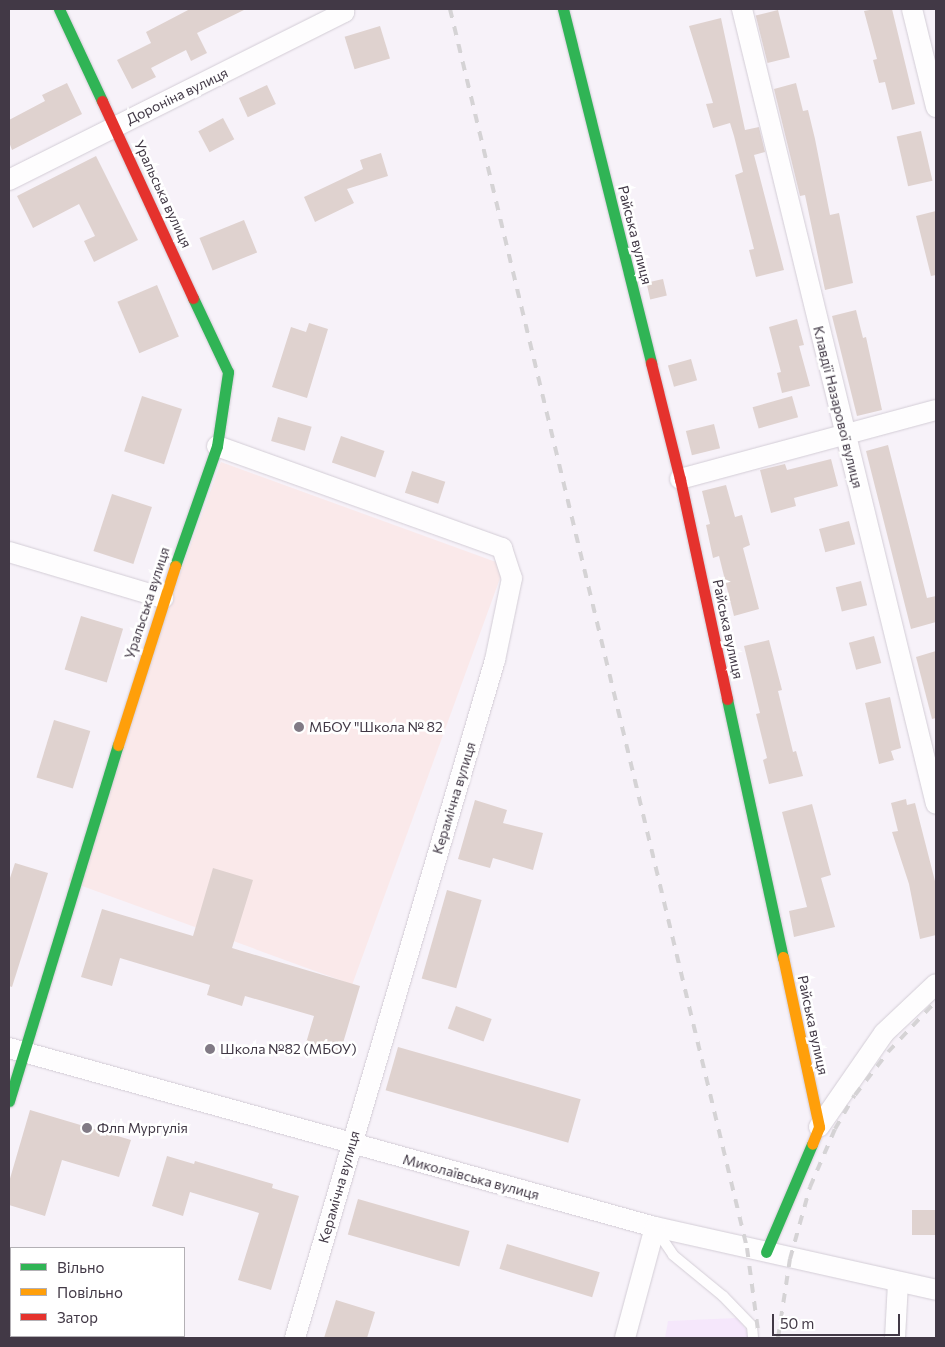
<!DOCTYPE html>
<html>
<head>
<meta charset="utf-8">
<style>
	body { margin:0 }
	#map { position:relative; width:945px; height:1347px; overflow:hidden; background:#f7f2f9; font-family:Commissioner,sans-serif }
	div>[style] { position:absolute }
	.built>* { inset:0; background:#f5e7fb }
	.education>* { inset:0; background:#fae9ea; transform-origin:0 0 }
	.building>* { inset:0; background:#dfd2cf; transform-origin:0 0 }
	.roads { filter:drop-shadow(0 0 1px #d3cdd6) drop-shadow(0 0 1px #d3cdd6) }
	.lane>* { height:10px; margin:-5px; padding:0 5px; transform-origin:5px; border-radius:5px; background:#fefdfe }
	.street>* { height:20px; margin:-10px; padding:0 10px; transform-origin:10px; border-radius:10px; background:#fefdfe }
	.fast>* { height:11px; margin:-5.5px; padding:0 5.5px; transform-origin:5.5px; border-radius:5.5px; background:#30b455 }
	.slow>* { height:11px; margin:-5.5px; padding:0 5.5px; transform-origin:5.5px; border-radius:5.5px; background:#ff9f0a }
	.jam>* { height:11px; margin:-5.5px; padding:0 5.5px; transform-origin:5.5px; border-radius:5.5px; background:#e5322d }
	.rail>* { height:4px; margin-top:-2px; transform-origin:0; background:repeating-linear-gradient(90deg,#d5d3d5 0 9px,transparent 0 18px) }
	.dots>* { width:14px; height:14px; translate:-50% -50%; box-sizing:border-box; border:2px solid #fff; border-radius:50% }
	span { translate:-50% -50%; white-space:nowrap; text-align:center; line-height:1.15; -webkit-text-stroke:5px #fff; paint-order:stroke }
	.street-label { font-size:14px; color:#423946 }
	.poi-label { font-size:14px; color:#423946 }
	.left { translate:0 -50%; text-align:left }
	.frame { position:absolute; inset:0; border:10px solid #423946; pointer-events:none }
	.legend { position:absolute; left:10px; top:1247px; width:175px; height:90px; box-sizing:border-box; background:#fff; border:1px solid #b3b0b5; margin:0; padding:6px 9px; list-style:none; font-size:15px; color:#423946 }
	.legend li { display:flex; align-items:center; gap:10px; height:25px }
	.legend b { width:25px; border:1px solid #b3b0b5 }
	.scale { position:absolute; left:772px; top:1314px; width:128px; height:22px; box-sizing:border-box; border:2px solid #423946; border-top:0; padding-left:6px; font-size:15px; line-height:18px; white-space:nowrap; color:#423946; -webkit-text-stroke:4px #fff; paint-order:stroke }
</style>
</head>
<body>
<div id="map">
	<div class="built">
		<div style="clip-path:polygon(737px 1318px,753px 1338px,665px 1338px,668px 1321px)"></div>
	</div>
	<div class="education">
		<div style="left:221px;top:462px;width:302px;height:446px;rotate:20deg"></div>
	</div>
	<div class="building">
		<div style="clip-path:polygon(190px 9px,246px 9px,197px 33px,207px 53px,191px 61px,186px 50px,151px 68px,156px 77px,132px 89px,117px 60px,151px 43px,146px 32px)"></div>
		<div style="clip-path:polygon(875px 9px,892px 9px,915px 104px,892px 110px,885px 82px,879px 83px,873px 60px,877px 59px,864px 11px)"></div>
		<div style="left:778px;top:10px;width:49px;height:23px;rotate:76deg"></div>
		<div style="clip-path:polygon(721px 18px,745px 130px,759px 127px,765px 152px,754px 155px,784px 270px,756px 277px,749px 250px,754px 249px,735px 175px,743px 172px,734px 136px,730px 123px,713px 128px,706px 104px,713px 103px,689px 26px)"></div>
		<div style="left:380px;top:26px;width:34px;height:37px;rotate:73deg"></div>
		<div style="clip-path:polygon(67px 83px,82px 114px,12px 150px,9px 142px,9px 120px,45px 101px,42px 95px)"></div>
		<div style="clip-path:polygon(796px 83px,803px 111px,808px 110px,815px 139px,830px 215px,839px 213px,853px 283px,825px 290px,805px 195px,800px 196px,774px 89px)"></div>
		<div style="left:267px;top:85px;width:21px;height:31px;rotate:65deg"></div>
		<div style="left:223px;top:118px;width:24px;height:28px;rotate:62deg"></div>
		<div style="left:921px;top:131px;width:51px;height:25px;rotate:77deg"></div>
		<div style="clip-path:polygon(381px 153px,388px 176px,347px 189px,354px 203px,315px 222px,304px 197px,363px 169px,360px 160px)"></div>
		<div style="clip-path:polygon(96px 156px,138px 240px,94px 262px,84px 241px,95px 236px,79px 204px,33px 228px,17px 196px)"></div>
		<div style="clip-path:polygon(936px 211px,936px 275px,931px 276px,916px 216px)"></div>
		<div style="left:244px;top:220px;width:35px;height:48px;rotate:68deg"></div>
		<div style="left:663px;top:279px;width:17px;height:17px;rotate:77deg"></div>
		<div style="left:157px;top:285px;width:56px;height:43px;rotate:67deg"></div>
		<div style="clip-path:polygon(856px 310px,863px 338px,866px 337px,882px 410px,857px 416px,832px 316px)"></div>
		<div style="clip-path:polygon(797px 319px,804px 345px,799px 346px,810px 386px,782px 393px,777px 373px,781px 372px,769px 327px)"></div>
		<div style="clip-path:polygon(309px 323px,328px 329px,307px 398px,272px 387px,291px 327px,306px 332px)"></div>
		<div style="left:691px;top:359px;width:22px;height:24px;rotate:74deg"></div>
		<div style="left:142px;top:396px;width:42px;height:58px;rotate:18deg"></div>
		<div style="left:792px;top:396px;width:22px;height:41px;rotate:74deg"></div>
		<div style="left:278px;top:417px;width:35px;height:25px;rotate:16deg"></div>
		<div style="left:714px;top:424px;width:25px;height:29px;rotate:76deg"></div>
		<div style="left:341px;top:436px;width:46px;height:28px;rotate:19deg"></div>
		<div style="clip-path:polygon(888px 445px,927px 598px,936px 596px,936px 622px,911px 629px,866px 451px)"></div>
		<div style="clip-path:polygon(831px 459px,838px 486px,794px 498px,796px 506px,771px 513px,760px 470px,785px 464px,787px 470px)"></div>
		<div style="left:412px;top:471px;width:35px;height:23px;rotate:18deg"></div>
		<div style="clip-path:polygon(726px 485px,735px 517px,742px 515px,750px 545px,743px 548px,759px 609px,734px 616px,719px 556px,713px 558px,706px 525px,710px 524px,702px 491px)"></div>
		<div style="left:112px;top:494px;width:42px;height:60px;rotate:18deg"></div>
		<div style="left:849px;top:521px;width:24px;height:31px;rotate:75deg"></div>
		<div style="left:861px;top:581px;width:25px;height:26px;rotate:76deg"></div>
		<div style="left:81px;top:616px;width:44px;height:56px;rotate:17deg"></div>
		<div style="left:874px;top:636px;width:28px;height:26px;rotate:75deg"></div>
		<div style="clip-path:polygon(769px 640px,782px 690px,778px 691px,793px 752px,796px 751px,803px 776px,769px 784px,763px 760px,767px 758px,756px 714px,760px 713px,744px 646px)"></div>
		<div style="clip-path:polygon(936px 651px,936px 718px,932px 719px,916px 657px)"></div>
		<div style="clip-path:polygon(890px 697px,901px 748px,891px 751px,894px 760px,879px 764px,865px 703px)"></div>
		<div style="left:54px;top:720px;width:38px;height:60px;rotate:17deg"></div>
		<div style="clip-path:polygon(906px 799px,907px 805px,915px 803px,936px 885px,936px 935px,920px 939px,909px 884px,892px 832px,898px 831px,891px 803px)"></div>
		<div style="clip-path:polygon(475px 800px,507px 810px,503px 823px,543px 833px,533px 870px,493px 858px,490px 868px,458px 859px)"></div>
		<div style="clip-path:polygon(812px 804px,831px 875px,821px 878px,835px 927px,794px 937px,789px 911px,807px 907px,782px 812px)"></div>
		<div style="clip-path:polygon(15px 863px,48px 873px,12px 987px,9px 986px,9px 881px)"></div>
		<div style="clip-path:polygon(213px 868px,253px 880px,232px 948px,360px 986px,340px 1053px,306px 1043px,314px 1016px,245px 996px,242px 1006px,207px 995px,210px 985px,120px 958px,112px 986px,81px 977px,102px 909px,193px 936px)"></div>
		<div style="left:447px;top:890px;width:36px;height:92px;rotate:16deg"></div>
		<div style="left:456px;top:1006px;width:38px;height:24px;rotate:20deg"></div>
		<div style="left:398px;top:1047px;width:190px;height:45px;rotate:16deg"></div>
		<div style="clip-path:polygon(30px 1110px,131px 1140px,119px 1177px,62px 1160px,45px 1216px,9px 1205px,9px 1182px)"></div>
		<div style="clip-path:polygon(167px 1156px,194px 1164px,195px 1161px,273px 1184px,272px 1188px,299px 1196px,271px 1290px,238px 1280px,259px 1213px,190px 1192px,183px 1216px,152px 1206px)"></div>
		<div style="left:358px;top:1199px;width:116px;height:37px;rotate:16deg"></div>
		<div style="left:936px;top:1210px;width:25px;height:24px;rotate:90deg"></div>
		<div style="left:507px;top:1244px;width:97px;height:26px;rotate:17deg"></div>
		<div style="clip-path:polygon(336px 1300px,375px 1312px,367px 1338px,324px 1338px)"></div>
	</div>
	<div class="roads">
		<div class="lane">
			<div style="left:655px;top:1228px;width:32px;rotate:56deg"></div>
			<div style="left:673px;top:1255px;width:65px;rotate:39.4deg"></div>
			<div style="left:723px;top:1296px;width:42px;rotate:46deg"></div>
			<div style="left:752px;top:1326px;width:12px;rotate:85deg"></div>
		</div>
		<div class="street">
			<div style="left:742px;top:9px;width:818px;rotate:76.29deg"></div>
			<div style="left:912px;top:9px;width:101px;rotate:76.2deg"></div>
			<div style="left:9px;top:180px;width:375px;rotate:-26.6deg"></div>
			<div style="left:344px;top:12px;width:3px;rotate:-108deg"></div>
			<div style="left:217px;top:446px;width:303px;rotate:19.7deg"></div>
			<div style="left:502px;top:548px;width:32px;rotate:72deg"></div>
			<div style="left:512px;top:578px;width:84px;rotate:101.7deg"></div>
			<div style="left:495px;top:660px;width:707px;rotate:106.44deg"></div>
			<div style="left:680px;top:479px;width:265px;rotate:-15.1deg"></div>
			<div style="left:9px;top:552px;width:161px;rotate:16.6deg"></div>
			<div style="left:9px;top:1048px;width:670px;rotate:15.49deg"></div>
			<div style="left:655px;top:1227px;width:288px;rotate:12.6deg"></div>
			<div style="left:819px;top:1127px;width:114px;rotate:-55.3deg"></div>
			<div style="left:884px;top:1033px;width:71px;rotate:-43.3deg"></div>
			<div style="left:625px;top:1338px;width:115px;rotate:-74.9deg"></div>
			<div style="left:895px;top:1338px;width:55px;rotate:-86.9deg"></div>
		</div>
		<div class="fast">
			<div style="left:59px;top:9px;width:102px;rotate:64.9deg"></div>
			<div style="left:563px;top:9px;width:365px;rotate:76deg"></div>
			<div style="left:175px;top:566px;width:127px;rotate:-70.7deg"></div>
			<div style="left:217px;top:446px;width:75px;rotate:-81.5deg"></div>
			<div style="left:228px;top:372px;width:82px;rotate:-115.3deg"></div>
			<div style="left:727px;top:699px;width:264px;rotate:77.8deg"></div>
			<div style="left:9px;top:1101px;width:372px;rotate:-73deg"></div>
			<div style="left:766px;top:1252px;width:117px;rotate:-66.9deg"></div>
		</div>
		<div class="slow">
			<div style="left:118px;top:745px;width:188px;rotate:-72.3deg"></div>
			<div style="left:783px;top:957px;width:174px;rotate:78deg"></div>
			<div style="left:819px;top:1127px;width:18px;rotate:112deg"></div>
		</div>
		<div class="jam">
			<div style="left:102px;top:101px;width:217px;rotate:65.2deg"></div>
			<div style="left:651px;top:363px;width:120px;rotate:76deg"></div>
			<div style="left:680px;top:479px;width:225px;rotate:77.9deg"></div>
		</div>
	</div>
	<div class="rail">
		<div style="left:450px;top:9px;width:1274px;rotate:76.52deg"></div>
		<div style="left:747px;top:1248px;width:91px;rotate:82.4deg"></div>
		<div style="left:778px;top:1338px;width:80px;rotate:-81.4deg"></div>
		<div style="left:790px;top:1259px;width:75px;rotate:-74.5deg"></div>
		<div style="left:810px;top:1187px;width:63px;rotate:-66.7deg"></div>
		<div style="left:835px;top:1129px;width:39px;rotate:-60deg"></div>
		<div style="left:855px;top:1095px;width:54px;rotate:-52.5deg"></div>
		<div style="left:888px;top:1052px;width:70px;rotate:-46.7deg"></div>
	</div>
	<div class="dots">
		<div style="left:299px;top:727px;background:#817a85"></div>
		<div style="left:210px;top:1049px;background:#817a85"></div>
		<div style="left:87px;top:1128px;background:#817a85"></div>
	</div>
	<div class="street-label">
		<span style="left:177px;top:96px;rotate:-26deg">Дороніна вулиця</span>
		<span style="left:163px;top:194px;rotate:65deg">Уральська вулиця</span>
		<span style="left:635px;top:235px;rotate:76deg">Райська вулиця</span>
		<span style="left:838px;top:407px;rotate:76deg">Клавдії Назарової вулиця</span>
		<span style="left:147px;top:603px;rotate:-72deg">Уральська вулиця</span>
		<span style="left:728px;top:629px;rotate:78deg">Райська вулиця</span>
		<span style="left:454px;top:798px;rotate:-73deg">Керамічна вулиця</span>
		<span style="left:813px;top:1025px;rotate:78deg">Райська вулиця</span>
		<span style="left:471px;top:1177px;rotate:15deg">Миколаївська вулиця</span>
		<span style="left:339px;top:1187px;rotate:-74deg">Керамічна вулиця</span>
	</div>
	<div class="poi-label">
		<span class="left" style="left:309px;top:727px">МБОУ "Школа № 82</span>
		<span class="left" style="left:220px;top:1049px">Школа №82 (МБОУ)</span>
		<span class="left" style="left:97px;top:1128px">Флп Мургулія</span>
	</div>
	<div class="frame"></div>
	<ul class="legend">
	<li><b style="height:6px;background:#30b455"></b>Вільно</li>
	<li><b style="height:6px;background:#ff9f0a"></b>Повільно</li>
	<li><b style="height:6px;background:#e5322d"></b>Затор</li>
	</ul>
	<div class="scale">50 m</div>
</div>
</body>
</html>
